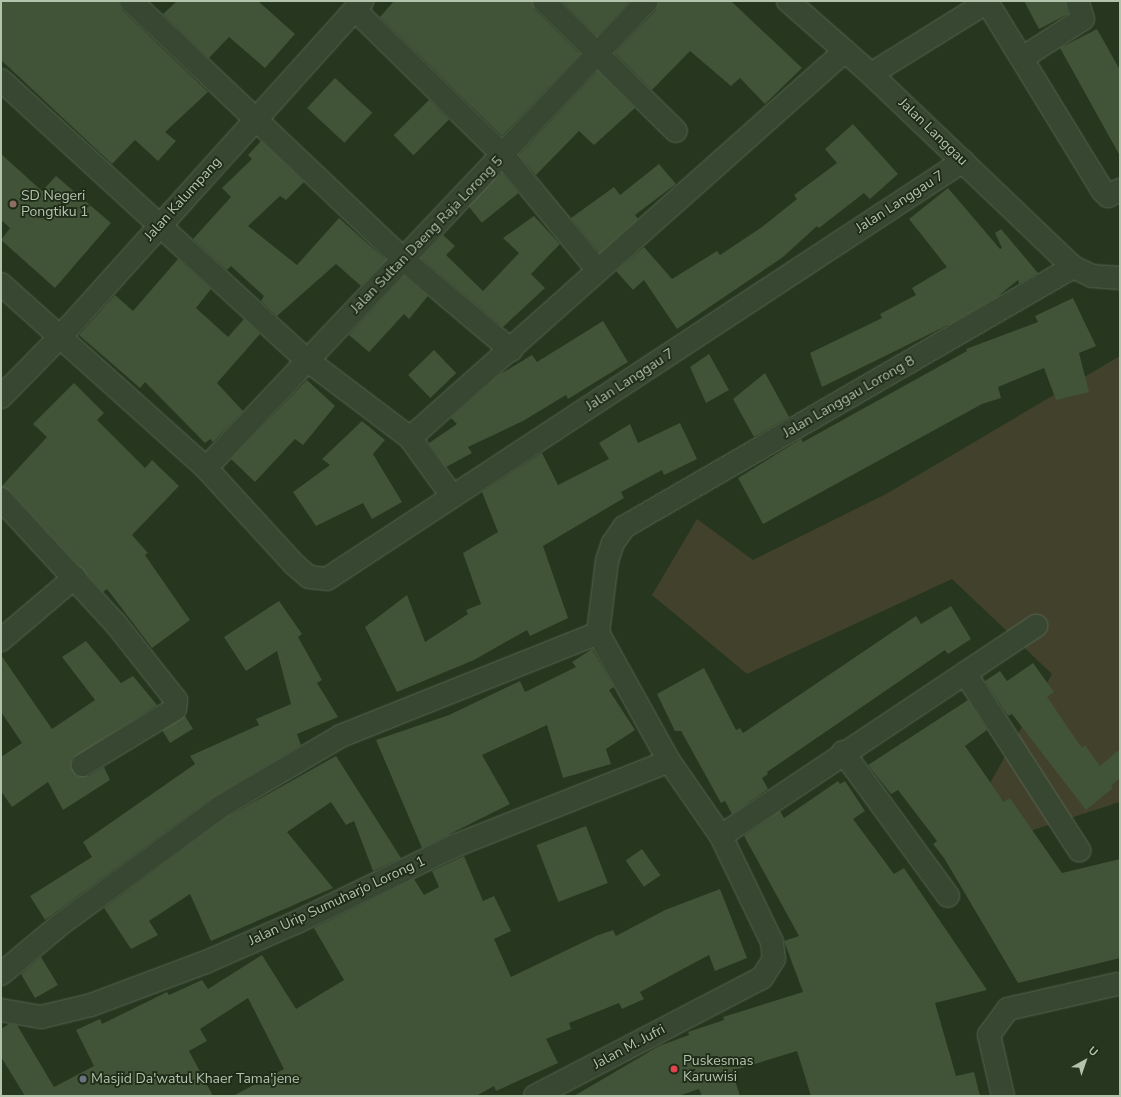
<!DOCTYPE html>
<html>
<head>
<meta charset="utf-8">
<style>
	body { margin:0 }
	#map { position:relative; width:1121px; height:1097px; overflow:hidden; background:#26361f; font-family:"Nunito Sans",sans-serif }
	div>[style] { position:absolute }
	.green>* { inset:0; background:#42412c }
	.building>* { inset:0; background:#415437; transform-origin:0 0 }
	.roads { filter:drop-shadow(0 0 1px #566550) drop-shadow(0 0 1px #566550) }
	.minor>* { height:22px; margin:-11px; padding:0 11px; transform-origin:11px; border-radius:11px; background:#384732 }
	.dots>* { width:11px; height:11px; translate:-50% -50%; box-sizing:border-box; border:2px solid #1e2b18; border-radius:50% }
	span { translate:-50% -50%; white-space:nowrap; text-align:center; line-height:1.15; -webkit-text-stroke:3.5px #1e2b18; paint-order:stroke }
	.street-label { font-size:14px; color:#b3c4ac }
	.poi-label { font-size:14px; color:#b3c4ac }
	.left { translate:0 -50%; text-align:left }
	.frame { position:absolute; inset:0; border:2px solid #b3c4ac; pointer-events:none }
	.north { position:absolute; left:1065px; top:1041px; width:40px; height:40px; -webkit-text-stroke:3px #1e2b18; paint-order:stroke; rotate:40deg; font-size:11px; font-weight:700; line-height:16px; text-align:center; color:#b3c4ac }
	.north::after { content:''; display:block; margin:auto; width:14px; height:18px; background:#b3c4ac; clip-path:polygon(50% 0,100% 100%,50% 72%,0 100%) }
</style>
</head>
<body>
<div id="map">
	<div class="green">
		<div style="clip-path:polygon(1120px 356px,1120px 802px,1027px 832px,990px 783px,1052px 674px,952px 579px,747px 674px,652px 595px,697px 519px,753px 560px,886px 494px)"></div>
	</div>
	<div class="building">
		<div style="clip-path:polygon(1px 1px,118px 1px,122px 10px,208px 92px,165px 132px,176px 141px,158px 161px,135px 140px,112px 164px,1px 60px)"></div>
		<div style="clip-path:polygon(177px 1px,258px 1px,295px 34px,265px 68px,229px 37px,209px 58px,163px 14px)"></div>
		<div style="clip-path:polygon(394px 1px,532px 1px,535px 10px,580px 54px,502px 136px,380px 17px)"></div>
		<div style="clip-path:polygon(562px 1px,627px 1px,628px 3px,597px 36px)"></div>
		<div style="clip-path:polygon(659px 1px,731px 1px,802px 68px,765px 104px,740px 78px,731px 86px,690px 51px,652px 90px,615px 53px,656px 10px)"></div>
		<div style="clip-path:polygon(1024px 1px,1065px 1px,1068px 14px,1039px 29px)"></div>
		<div style="clip-path:polygon(1097px 29px,1120px 70px,1120px 156px,1060px 48px)"></div>
		<div style="clip-path:polygon(598px 71px,635px 108px,594px 145px,579px 131px,536px 175px,519px 155px)"></div>
		<div style="left:335px;top:78px;width:51px;height:41px;rotate:43deg"></div>
		<div style="left:429px;top:100px;width:28px;height:50px;rotate:45deg"></div>
		<div style="clip-path:polygon(853px 124px,898px 174px,870px 199px,864px 193px,819px 228px,817px 226px,783px 257px,677px 329px,644px 280px,633px 290px,616px 271px,644px 247px,672px 279px,717px 251px,720px 255px,762px 227px,797px 199px,794px 195px,837px 163px,825px 149px)"></div>
		<div style="clip-path:polygon(261px 141px,304px 182px,286px 200px,280px 196px,248px 226px,297px 265px,339px 218px,386px 260px,361px 286px,336px 264px,277px 316px,261px 301px,264px 296px,231px 266px,227px 270px,193px 239px,231px 197px,222px 188px,252px 159px,248px 155px)"></div>
		<div style="clip-path:polygon(1px 154px,42px 191px,56px 176px,111px 223px,55px 288px,1px 240px,10px 228px,1px 220px)"></div>
		<div style="clip-path:polygon(659px 164px,676px 184px,635px 215px,638px 219px,600px 253px,571px 218px,614px 187px,620px 195px)"></div>
		<div style="left:502px;top:173px;width:26px;height:47px;rotate:51deg"></div>
		<div style="clip-path:polygon(948px 188px,1000px 249px,1002px 248px,995px 233px,1001px 229px,1038px 273px,1019px 284px,1018px 280px,997px 297px,952px 323px,822px 387px,810px 353px,882px 318px,880px 314px,916px 295px,912px 288px,947px 267px,909px 219px)"></div>
		<div style="clip-path:polygon(534px 216px,560px 244px,531px 274px,545px 288px,503px 327px,421px 258px,443px 235px,455px 246px,446px 255px,483px 291px,519px 253px,503px 238px)"></div>
		<div style="clip-path:polygon(178px 259px,211px 289px,196px 308px,228px 337px,244px 319px,260px 334px,217px 383px,243px 411px,213px 442px,210px 439px,205px 443px,145px 382px,140px 388px,79px 335px,115px 295px,133px 311px)"></div>
		<div style="clip-path:polygon(404px 276px,428px 296px,409px 319px,404px 314px,369px 352px,349px 335px)"></div>
		<div style="clip-path:polygon(1073px 298px,1096px 346px,1079px 353px,1089px 392px,1056px 400px,1044px 368px,998px 387px,1001px 398px,982px 404px,763px 524px,738px 478px,801px 439px,803px 442px,967px 351px,966px 349px,1038px 322px,1035px 316px)"></div>
		<div style="clip-path:polygon(603px 321px,628px 362px,568px 399px,566px 395px,523px 421px,468px 447px,472px 453px,446px 467px,429px 443px,457px 424px,451px 418px,499px 375px,532px 355px,537px 362px)"></div>
		<div style="left:434px;top:350px;width:32px;height:36px;rotate:46deg"></div>
		<div style="clip-path:polygon(709px 354px,729px 390px,706px 403px,690px 367px)"></div>
		<div style="clip-path:polygon(765px 373px,789px 417px,754px 437px,733px 399px)"></div>
		<div style="clip-path:polygon(307px 380px,335px 406px,303px 445px,295px 439px,255px 482px,231px 459px)"></div>
		<div style="clip-path:polygon(74px 383px,104px 413px,97px 420px,145px 468px,152px 460px,179px 486px,132px 535px,148px 553px,145px 555px,190px 620px,152px 648px,107px 589px,103px 592px,10px 491px,1px 487px,47px 437px,33px 424px)"></div>
		<div style="clip-path:polygon(362px 421px,385px 440px,373px 454px,402px 502px,372px 519px,363px 503px,316px 526px,293px 492px,330px 465px,322px 459px)"></div>
		<div style="clip-path:polygon(680px 423px,697px 459px,664px 475px,662px 470px,621px 492px,624px 498px,543px 546px,568px 618px,530px 636px,527px 630px,474px 660px,397px 692px,365px 627px,407px 595px,425px 642px,468px 614px,466px 610px,481px 604px,463px 553px,498px 532px,482px 492px,542px 453px,558px 485px,609px 459px,599px 443px,630px 424px,638px 443px)"></div>
		<div style="clip-path:polygon(279px 601px,302px 634px,298px 637px,322px 680px,317px 683px,338px 717px,297px 734px,301px 745px,213px 797px,45px 920px,30px 896px,92px 857px,83px 842px,195px 764px,190px 756px,259px 725px,256px 719px,291px 704px,277px 651px,246px 671px,224px 637px)"></div>
		<div style="clip-path:polygon(951px 606px,971px 639px,948px 654px,945px 650px,767px 772px,768px 774px,762px 778px,768px 789px,732px 814px,725px 801px,721px 803px,681px 731px,675px 731px,657px 694px,704px 668px,736px 730px,740px 728px,743px 733px,916px 616px,921px 624px)"></div>
		<div style="clip-path:polygon(86px 641px,121px 683px,133px 676px,157px 705px,72px 759px,71px 766px,77px 776px,89px 776px,104px 767px,110px 780px,63px 810px,48px 782px,12px 807px,1px 791px,1px 757px,22px 743px,1px 712px,1px 655px,52px 729px,95px 700px,62px 657px)"></div>
		<div style="clip-path:polygon(592px 649px,614px 687px,609px 690px,635px 730px,606px 749px,611px 764px,563px 778px,547px 725px,482px 755px,510px 804px,422px 848px,376px 740px,449px 715px,520px 681px,525px 692px,576px 667px,572px 662px)"></div>
		<div style="clip-path:polygon(1033px 663px,1054px 692px,1047px 697px,1082px 748px,1085px 745px,1100px 766px,1120px 749px,1120px 778px,1111px 786px,1113px 788px,1086px 810px,1012px 714px,1008px 716px,985px 681px,1000px 671px,1007px 681px)"></div>
		<div style="clip-path:polygon(968px 700px,987px 730px,965px 746px,1004px 802px,1010px 798px,1062px 873px,1120px 859px,1120px 958px,1018px 983px,944px 858px,933px 844px,937px 841px,898px 790px,891px 794px,868px 765px)"></div>
		<div style="left:185px;top:716px;width:15px;height:27px;rotate:58deg"></div>
		<div style="clip-path:polygon(336px 756px,401px 858px,373px 871px,354px 821px,346px 825px,331px 802px,287px 832px,333px 888px,211px 941px,190px 894px,149px 921px,158px 935px,131px 949px,104px 908px,227px 817px)"></div>
		<div style="clip-path:polygon(838px 781px,840px 784px,845px 781px,865px 811px,853px 819px,894px 874px,904px 868px,987px 990px,935px 1003px,956px 1076px,974px 1072px,980px 1096px,811px 1096px,797px 1051px,732px 1071px,740px 1096px,702px 1096px,699px 1089px,678px 1096px,574px 1096px,659px 1046px,689px 1035px,688px 1032px,724px 1020px,723px 1017px,803px 992px,784px 941px,799px 936px,744px 836px,780px 811px,784px 818px)"></div>
		<div style="left:586px;top:826px;width:61px;height:53px;rotate:69deg"></div>
		<div style="left:642px;top:849px;width:32px;height:20px;rotate:55deg"></div>
		<div style="clip-path:polygon(464px 856px,483px 901px,494px 896px,511px 931px,494px 939px,511px 977px,596px 936px,613px 930px,616px 936px,665px 910px,720px 889px,747px 958px,715px 971px,709px 955px,640px 992px,644px 999px,622px 1009px,619px 1003px,569px 1023px,571px 1029px,546px 1039px,558px 1063px,496px 1091px,494px 1086px,476px 1096px,233px 1096px,284px 1069px,248px 998px,200px 1029px,207px 1041px,189px 1051px,213px 1096px,25px 1096px,1px 1057px,1px 1029px,9px 1024px,17px 1025px,54px 1087px,94px 1066px,76px 1030px,100px 1019px,102px 1024px,167px 992px,169px 995px,202px 980px,208px 989px,262px 955px,296px 1009px,344px 980px,314px 928px,414px 879px,424px 895px,439px 887px,432px 871px)"></div>
		<div style="clip-path:polygon(41px 957px,58px 985px,35px 998px,21px 974px)"></div>
	</div>
	<div class="roads">
		<div class="minor">
			<div style="left:131px;top:1px;width:376px;rotate:43.5deg"></div>
			<div style="left:404px;top:260px;width:140px;rotate:40.1deg"></div>
			<div style="left:544px;top:1px;width:185px;rotate:44.6deg"></div>
			<div style="left:788px;top:1px;width:111px;rotate:41.3deg"></div>
			<div style="left:871px;top:74px;width:279px;rotate:43.7deg"></div>
			<div style="left:1073px;top:267px;width:21px;rotate:25deg"></div>
			<div style="left:1092px;top:276px;width:28px;rotate:4deg"></div>
			<div style="left:355px;top:10px;width:207px;rotate:44.4deg"></div>
			<div style="left:503px;top:155px;width:148px;rotate:50.5deg"></div>
			<div style="left:1022px;top:58px;width:72px;rotate:-32.6deg"></div>
			<div style="left:1083px;top:19px;width:19px;rotate:-108deg"></div>
			<div style="left:871px;top:74px;width:137px;rotate:-31.8deg"></div>
			<div style="left:987px;top:2px;width:222px;rotate:58.5deg"></div>
			<div style="left:1103px;top:191px;width:7px;rotate:45deg"></div>
			<div style="left:1108px;top:196px;width:13px;rotate:-27deg"></div>
			<div style="left:1px;top:80px;width:415px;rotate:42.5deg"></div>
			<div style="left:307px;top:360px;width:129px;rotate:37.1deg"></div>
			<div style="left:410px;top:438px;width:72px;rotate:54.1deg"></div>
			<div style="left:1px;top:284px;width:275px;rotate:41.9deg"></div>
			<div style="left:206px;top:468px;width:132px;rotate:47.5deg"></div>
			<div style="left:295px;top:565px;width:18px;rotate:41deg"></div>
			<div style="left:309px;top:577px;width:18px;rotate:6deg"></div>
			<div style="left:327px;top:579px;width:761px;rotate:-33.31deg"></div>
			<div style="left:1px;top:397px;width:84px;rotate:-45.5deg"></div>
			<div style="left:60px;top:337px;width:452px;rotate:-48deg"></div>
			<div style="left:410px;top:438px;width:582px;rotate:-41.66deg"></div>
			<div style="left:206px;top:468px;width:642px;rotate:-46.64deg"></div>
			<div style="left:1px;top:499px;width:170px;rotate:47.4deg"></div>
			<div style="left:116px;top:624px;width:97px;rotate:51.7deg"></div>
			<div style="left:176px;top:700px;width:9px;rotate:96deg"></div>
			<div style="left:175px;top:709px;width:108px;rotate:148.7deg"></div>
			<div style="left:1px;top:640px;width:97px;rotate:-40.4deg"></div>
			<div style="left:965px;top:673px;width:211px;rotate:57.2deg"></div>
			<div style="left:843px;top:752px;width:178px;rotate:53.9deg"></div>
			<div style="left:721px;top:836px;width:379px;rotate:-33.7deg"></div>
			<div style="left:1px;top:974px;width:78px;rotate:-39.8deg"></div>
			<div style="left:61px;top:924px;width:197px;rotate:-36.3deg"></div>
			<div style="left:220px;top:807px;width:140px;rotate:-30.4deg"></div>
			<div style="left:341px;top:736px;width:277px;rotate:-21.8deg"></div>
			<div style="left:1px;top:1010px;width:41px;rotate:9.9deg"></div>
			<div style="left:41px;top:1017px;width:51px;rotate:-13.5deg"></div>
			<div style="left:91px;top:1005px;width:123px;rotate:-20.5deg"></div>
			<div style="left:206px;top:962px;width:97px;rotate:-23.7deg"></div>
			<div style="left:295px;top:923px;width:174px;rotate:-25.8deg"></div>
			<div style="left:452px;top:847px;width:233px;rotate:-21.6deg"></div>
			<div style="left:535px;top:1096px;width:256px;rotate:-27.5deg"></div>
			<div style="left:762px;top:978px;width:22px;rotate:-58deg"></div>
			<div style="left:774px;top:959px;width:17px;rotate:-97deg"></div>
			<div style="left:772px;top:942px;width:118px;rotate:-115.7deg"></div>
			<div style="left:721px;top:836px;width:91px;rotate:-124.7deg"></div>
			<div style="left:669px;top:761px;width:146px;rotate:-119deg"></div>
			<div style="left:598px;top:633px;width:73px;rotate:-82.9deg"></div>
			<div style="left:607px;top:561px;width:19px;rotate:-72deg"></div>
			<div style="left:613px;top:543px;width:19px;rotate:-55deg"></div>
			<div style="left:624px;top:527px;width:519px;rotate:-30.07deg"></div>
			<div style="left:1003px;top:1096px;width:63px;rotate:-102.9deg"></div>
			<div style="left:989px;top:1035px;width:32px;rotate:-54deg"></div>
			<div style="left:1008px;top:1009px;width:112px;rotate:-12.9deg"></div>
		</div>
	</div>
	<div class="dots">
		<div style="left:13px;top:204px;background:#8d6e63"></div>
		<div style="left:674px;top:1069px;background:#e0444e"></div>
		<div style="left:83px;top:1079px;background:#6b7280"></div>
	</div>
	<div class="street-label">
		<span style="left:933px;top:132px;rotate:44deg">Jalan Langgau</span>
		<span style="left:183px;top:199px;rotate:-48deg">Jalan Kalumpang</span>
		<span style="left:900px;top:202px;rotate:-33deg">Jalan Langgau 7</span>
		<span style="left:427px;top:235px;rotate:-46deg">Jalan Sultan Daeng Raja Lorong 5</span>
		<span style="left:630px;top:380px;rotate:-33deg">Jalan Langgau 7</span>
		<span style="left:849px;top:397px;rotate:-30deg">Jalan Langgau Lorong 8</span>
		<span style="left:337px;top:901px;rotate:-25deg">Jalan Urip Sumuharjo Lorong 1</span>
		<span style="left:629px;top:1047px;rotate:-28deg">Jalan M. Jufri</span>
	</div>
	<div class="poi-label">
		<span class="left" style="left:21px;top:204px">SD Negeri<br>Pongtiku 1</span>
		<span class="left" style="left:683px;top:1069px">Puskesmas<br>Karuwisi</span>
		<span class="left" style="left:91px;top:1079px">Masjid Da'watul Khaer Tama'jene</span>
	</div>
	<div class="frame"></div>
	<div class="north">U</div>
</div>
</body>
</html>
